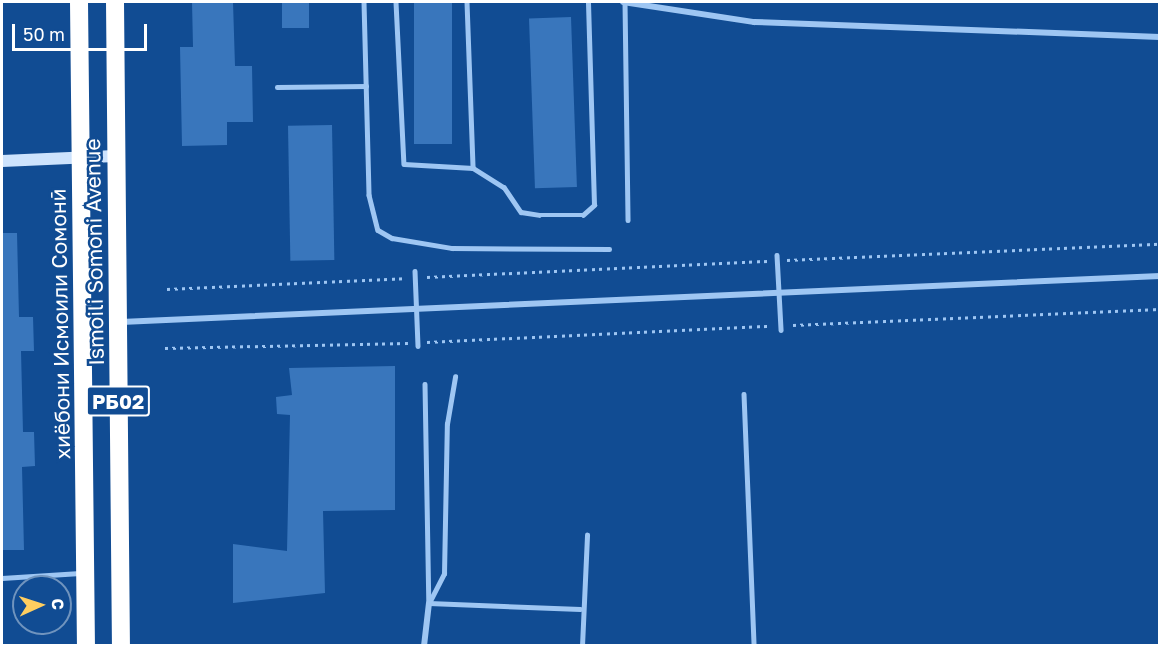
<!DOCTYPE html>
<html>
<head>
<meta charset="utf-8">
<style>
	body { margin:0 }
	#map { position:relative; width:1161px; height:647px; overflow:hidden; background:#114c93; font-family:"Golos Text",sans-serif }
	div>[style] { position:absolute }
	.building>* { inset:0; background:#3976bc; transform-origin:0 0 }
	.path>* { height:3px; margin-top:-1.5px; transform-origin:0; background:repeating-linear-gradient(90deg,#9ec6f3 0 3px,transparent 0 7.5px) }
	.lane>* { height:4.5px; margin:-2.25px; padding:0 2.25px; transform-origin:2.25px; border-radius:2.25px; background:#9ec6f3 }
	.street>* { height:6px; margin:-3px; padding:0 3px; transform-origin:3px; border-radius:3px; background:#9ec6f3 }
	.secondary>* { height:12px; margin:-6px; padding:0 6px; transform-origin:6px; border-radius:6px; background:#cde3fd }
	.highway>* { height:18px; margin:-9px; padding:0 9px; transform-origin:9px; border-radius:9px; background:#fff }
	span { translate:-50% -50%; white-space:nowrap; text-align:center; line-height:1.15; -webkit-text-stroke:5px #114c93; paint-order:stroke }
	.shield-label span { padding:2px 4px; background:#114c93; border:2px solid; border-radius:4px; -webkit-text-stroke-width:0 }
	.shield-label { font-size:20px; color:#fff; font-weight:700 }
	.street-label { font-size:21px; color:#fff }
	.frame { position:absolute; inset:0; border:3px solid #fff; pointer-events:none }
	.north { position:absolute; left:12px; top:575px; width:60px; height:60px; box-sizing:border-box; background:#114c93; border:2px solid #7094be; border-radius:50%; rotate:87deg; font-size:16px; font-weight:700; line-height:24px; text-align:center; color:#fff }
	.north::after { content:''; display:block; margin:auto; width:21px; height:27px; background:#ffce60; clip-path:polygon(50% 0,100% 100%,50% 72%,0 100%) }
	.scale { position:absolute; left:12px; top:24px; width:135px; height:27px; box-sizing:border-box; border:3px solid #fff; border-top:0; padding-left:8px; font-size:18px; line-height:21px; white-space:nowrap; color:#fff; -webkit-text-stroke:4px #114c93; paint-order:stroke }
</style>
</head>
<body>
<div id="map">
	<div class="building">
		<div style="clip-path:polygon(192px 2px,233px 2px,235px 66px,252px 66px,253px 122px,227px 122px,227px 145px,182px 146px,180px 47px,193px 47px)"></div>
		<div style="left:282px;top:2px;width:27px;height:26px"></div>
		<div style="left:414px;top:2px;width:38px;height:142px"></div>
		<div style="left:571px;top:17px;width:170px;height:42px;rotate:88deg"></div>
		<div style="left:332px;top:125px;width:135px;height:44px;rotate:89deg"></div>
		<div style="clip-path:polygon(2px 233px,17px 233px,19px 317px,33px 317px,34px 351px,21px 351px,23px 432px,34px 432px,35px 466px,22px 467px,24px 550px,2px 550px)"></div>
		<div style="clip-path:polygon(395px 366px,395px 510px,323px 511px,325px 593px,233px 603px,233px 544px,287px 551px,290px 415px,277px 414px,276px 397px,292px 395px,289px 368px)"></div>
	</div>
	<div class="path">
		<div style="left:787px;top:260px;width:373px;rotate:-2.5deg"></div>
		<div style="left:427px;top:277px;width:341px;rotate:-2.7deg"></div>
		<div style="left:167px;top:289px;width:238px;rotate:-2.6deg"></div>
		<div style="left:793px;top:325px;width:367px;rotate:-2.5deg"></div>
		<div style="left:427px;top:342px;width:344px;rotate:-2.7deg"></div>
		<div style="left:165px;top:348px;width:243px;rotate:-1.2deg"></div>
	</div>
	<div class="lane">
		<div style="left:364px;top:2px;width:193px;rotate:88.5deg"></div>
		<div style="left:369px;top:195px;width:36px;rotate:76deg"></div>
		<div style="left:378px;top:230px;width:16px;rotate:30deg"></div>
		<div style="left:392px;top:238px;width:61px;rotate:9.5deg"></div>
		<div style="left:452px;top:248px;width:157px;rotate:0.4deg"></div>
		<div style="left:396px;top:2px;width:162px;rotate:87.2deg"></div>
		<div style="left:404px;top:164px;width:69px;rotate:3.3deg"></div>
		<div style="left:473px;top:168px;width:36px;rotate:32deg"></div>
		<div style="left:504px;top:187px;width:30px;rotate:56deg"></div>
		<div style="left:521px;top:212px;width:18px;rotate:9deg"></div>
		<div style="left:539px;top:215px;width:44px"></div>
		<div style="left:583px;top:215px;width:15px;rotate:-42deg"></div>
		<div style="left:594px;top:205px;width:203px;rotate:-91.7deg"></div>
		<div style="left:467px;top:2px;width:166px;rotate:87.9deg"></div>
		<div style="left:625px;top:2px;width:218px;rotate:89.2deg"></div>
		<div style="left:277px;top:87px;width:89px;rotate:-0.6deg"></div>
		<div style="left:777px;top:255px;width:75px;rotate:86.9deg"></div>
		<div style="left:415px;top:271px;width:75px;rotate:87.7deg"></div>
		<div style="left:425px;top:384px;width:219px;rotate:89deg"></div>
		<div style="left:429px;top:603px;width:33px;rotate:-63deg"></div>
		<div style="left:444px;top:574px;width:150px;rotate:-88.9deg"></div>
		<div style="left:447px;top:424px;width:48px;rotate:-80.3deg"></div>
		<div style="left:744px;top:394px;width:252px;rotate:87.7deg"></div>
		<div style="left:2px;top:578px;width:78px;rotate:-3.7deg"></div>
		<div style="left:429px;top:603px;width:151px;rotate:2.3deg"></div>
		<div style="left:582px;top:646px;width:111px;rotate:-87.4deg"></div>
	</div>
	<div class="street">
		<div style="left:623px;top:2px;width:133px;rotate:8.7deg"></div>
		<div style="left:754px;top:22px;width:406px;rotate:2.1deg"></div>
		<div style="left:121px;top:322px;width:1040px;rotate:-2.54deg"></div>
		<div style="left:424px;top:646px;width:43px;rotate:-83.4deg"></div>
	</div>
	<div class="secondary">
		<div style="left:2px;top:161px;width:113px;rotate:-2.5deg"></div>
	</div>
	<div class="highway">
		<div style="left:79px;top:2px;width:644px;rotate:89.38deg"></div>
		<div style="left:115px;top:2px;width:644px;rotate:89.47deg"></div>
	</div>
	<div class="shield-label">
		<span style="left:118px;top:401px">РБ02</span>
	</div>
	<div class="street-label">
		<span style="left:94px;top:252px;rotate:-91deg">Ismoili Somoni Avenue</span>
		<span style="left:60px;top:324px;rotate:-91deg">хиёбони Исмоили Сомонӣ</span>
	</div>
	<div class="frame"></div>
	<div class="north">С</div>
	<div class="scale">50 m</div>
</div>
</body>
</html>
